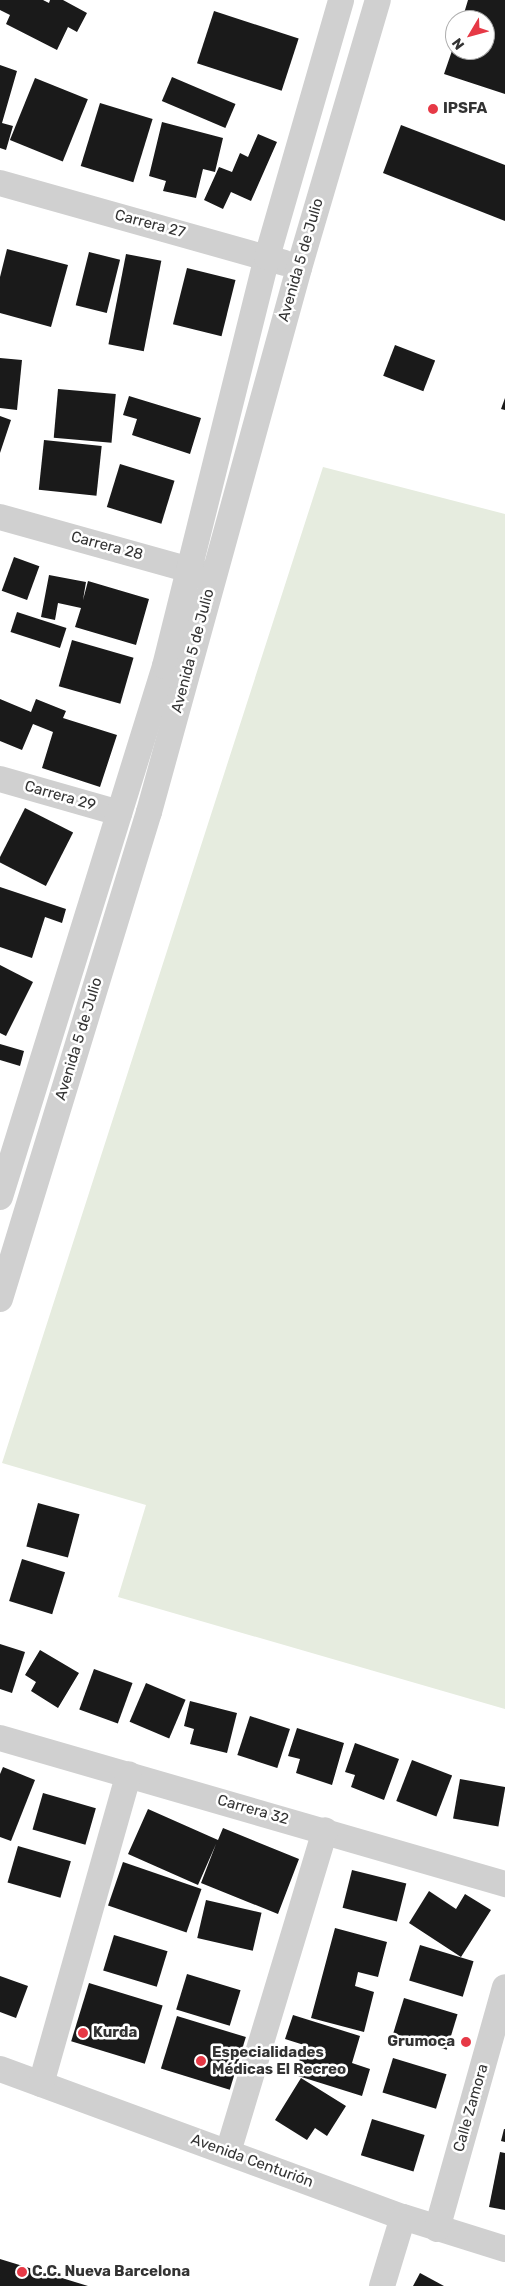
<!DOCTYPE html>
<html>
<head>
<meta charset="utf-8">
<style>
	body { margin:0 }
	#map { position:relative; width:505px; height:2286px; overflow:hidden; background:#fff; font-family:Rubik,sans-serif }
	div>[style] { position:absolute }
	.green>* { inset:0; background:#e6ecdf }
	.building>* { inset:0; background:#1a1a1a; transform-origin:0 0 }
	.minor>* { height:26px; margin:-13px; padding:0 13px; transform-origin:13px; border-radius:13px; background:#d0d0d0 }
	.dots>* { width:14px; height:14px; translate:-50% -50%; box-sizing:border-box; border:2px solid #fff; border-radius:50% }
	span { translate:-50% -50%; white-space:nowrap; text-align:center; line-height:1.15; -webkit-text-stroke:5px #fff; paint-order:stroke }
	.poi-label { font-size:15px; color:#333; font-weight:700 }
	.left { translate:0 -50%; text-align:left }
	.right { translate:-100% -50%; text-align:right }
	.street-label { font-size:15px; color:#333 }
	.north { position:absolute; left:445px; top:10px; width:50px; height:50px; box-sizing:border-box; background:#fff; border:1px solid #adadad; border-radius:50%; rotate:233deg; font-size:14px; font-weight:700; line-height:20px; text-align:center; color:#333 }
	.north::after { content:''; display:block; margin:auto; width:18px; height:22px; background:#e63946; clip-path:polygon(50% 0,100% 100%,50% 72%,0 100%) }
</style>
</head>
<body>
<div id="map">
	<div class="green">
		<div style="clip-path:polygon(323px 467px,505px 514px,505px 1709px,118px 1597px,146px 1505px,2px 1463px)"></div>
	</div>
	<div class="building">
		<div style="clip-path:polygon(0 0,43px 0,49px 3px,50px 0,63px 0,87px 13px,77px 32px,68px 27px,57px 50px,6px 24px,10px 15px,0 10px)"></div>
		<div style="clip-path:polygon(468px 0,505px 0,505px 94px,444px 74px,455px 42px,455px 50px,485px 50px,485px 20px,462px 20px)"></div>
		<div style="left:214px;top:11px;width:89px;height:55px;rotate:18deg"></div>
		<div style="clip-path:polygon(0 65px,17px 71px,2px 123px,13px 126px,6px 150px,0 148px)"></div>
		<div style="left:172px;top:77px;width:69px;height:26px;rotate:23deg"></div>
		<div style="left:35px;top:78px;width:57px;height:67px;rotate:22deg"></div>
		<div style="left:100px;top:103px;width:55px;height:66px;rotate:17deg"></div>
		<div style="clip-path:polygon(162px 122px,223px 138px,215px 172px,203px 169px,196px 198px,163px 191px,166px 181px,149px 176px)"></div>
		<div style="clip-path:polygon(401px 125px,505px 165px,505px 221px,383px 173px)"></div>
		<div style="clip-path:polygon(258px 134px,277px 142px,251px 201px,231px 192px,223px 209px,204px 200px,219px 167px,232px 172px,240px 153px,248px 157px)"></div>
		<div style="clip-path:polygon(7px 249px,68px 265px,51px 327px,0 313px,0 277px)"></div>
		<div style="left:89px;top:252px;width:32px;height:55px;rotate:14deg"></div>
		<div style="left:126px;top:254px;width:36px;height:92px;rotate:11deg"></div>
		<div style="left:187px;top:268px;width:50px;height:58px;rotate:14deg"></div>
		<div style="left:395px;top:345px;width:43px;height:33px;rotate:21deg"></div>
		<div style="clip-path:polygon(0 358px,22px 360px,17px 410px,0 408px)"></div>
		<div style="left:58px;top:389px;width:58px;height:49px;rotate:5deg"></div>
		<div style="clip-path:polygon(129px 396px,201px 418px,190px 454px,132px 435px,137px 419px,123px 415px)"></div>
		<div style="clip-path:polygon(505px 398px,505px 410px,501px 409px)"></div>
		<div style="clip-path:polygon(0 416px,11px 420px,0 453px)"></div>
		<div style="left:44px;top:440px;width:58px;height:50px;rotate:6deg"></div>
		<div style="left:120px;top:464px;width:57px;height:45px;rotate:17deg"></div>
		<div style="left:14px;top:557px;width:27px;height:36px;rotate:20deg"></div>
		<div style="clip-path:polygon(49px 575px,86px 582px,83px 600px,88px 581px,149px 599px,136px 645px,75px 627px,81px 608px,58px 603px,55px 620px,41px 617px)"></div>
		<div style="left:17px;top:612px;width:52px;height:21px;rotate:18deg"></div>
		<div style="left:72px;top:640px;width:64px;height:48px;rotate:16deg"></div>
		<div style="clip-path:polygon(0 699px,31px 712px,36px 699px,66px 711px,63px 718px,117px 735px,100px 787px,42px 768px,53px 732px,33px 724px,22px 750px,0 741px)"></div>
		<div style="left:25px;top:808px;width:54px;height:60px;rotate:27deg"></div>
		<div style="clip-path:polygon(0 887px,66px 909px,62px 923px,45px 917px,32px 958px,0 947px)"></div>
		<div style="clip-path:polygon(0 965px,33px 982px,6px 1036px,0 1033px)"></div>
		<div style="clip-path:polygon(0 1044px,24px 1051px,20px 1066px,0 1060px)"></div>
		<div style="left:38px;top:1503px;width:43px;height:45px;rotate:15deg"></div>
		<div style="left:22px;top:1559px;width:45px;height:44px;rotate:17deg"></div>
		<div style="clip-path:polygon(0 1644px,25px 1652px,12px 1693px,0 1689px)"></div>
		<div style="clip-path:polygon(40px 1650px,79px 1673px,58px 1708px,31px 1691px,36px 1682px,25px 1675px)"></div>
		<div style="left:94px;top:1669px;width:41px;height:43px;rotate:20deg"></div>
		<div style="left:146px;top:1683px;width:43px;height:42px;rotate:23deg"></div>
		<div style="clip-path:polygon(190px 1701px,237px 1713px,227px 1753px,190px 1744px,194px 1729px,184px 1726px)"></div>
		<div style="left:250px;top:1716px;width:42px;height:41px;rotate:18deg"></div>
		<div style="clip-path:polygon(297px 1728px,344px 1743px,332px 1785px,296px 1773px,300px 1759px,288px 1756px)"></div>
		<div style="clip-path:polygon(355px 1743px,399px 1759px,384px 1800px,351px 1787px,355px 1775px,345px 1772px)"></div>
		<div style="left:412px;top:1760px;width:43px;height:44px;rotate:21deg"></div>
		<div style="clip-path:polygon(3px 1767px,35px 1780px,11px 1841px,0 1837px,0 1774px)"></div>
		<div style="left:460px;top:1779px;width:46px;height:40px;rotate:10deg"></div>
		<div style="left:43px;top:1793px;width:55px;height:38px;rotate:16deg"></div>
		<div style="clip-path:polygon(148px 1809px,218px 1840px,223px 1828px,299px 1859px,278px 1914px,201px 1883px,216px 1844px,198px 1885px,128px 1854px)"></div>
		<div style="left:18px;top:1846px;width:55px;height:38px;rotate:16deg"></div>
		<div style="left:123px;top:1862px;width:83px;height:46px;rotate:19deg"></div>
		<div style="left:352px;top:1870px;width:56px;height:39px;rotate:14deg"></div>
		<div style="clip-path:polygon(429px 1891px,456px 1909px,465px 1894px,491px 1910px,461px 1957px,409px 1923px)"></div>
		<div style="left:206px;top:1900px;width:57px;height:39px;rotate:13deg"></div>
		<div style="clip-path:polygon(335px 1928px,387px 1942px,378px 1977px,358px 1972px,355px 1986px,374px 1992px,364px 2032px,311px 2018px)"></div>
		<div style="left:114px;top:1935px;width:56px;height:37px;rotate:17deg"></div>
		<div style="left:420px;top:1945px;width:56px;height:37px;rotate:17deg"></div>
		<div style="left:187px;top:1974px;width:56px;height:37px;rotate:17deg"></div>
		<div style="clip-path:polygon(0 1976px,28px 1986px,16px 2018px,0 2012px)"></div>
		<div style="left:89px;top:1983px;width:77px;height:61px;rotate:17deg"></div>
		<div style="left:404px;top:1998px;width:56px;height:37px;rotate:17deg"></div>
		<div style="clip-path:polygon(293px 2015px,360px 2036px,352px 2063px,370px 2069px,362px 2096px,295px 2075px,304px 2045px,285px 2039px)"></div>
		<div style="left:177px;top:2016px;width:72px;height:55px;rotate:17deg"></div>
		<div style="left:393px;top:2058px;width:56px;height:36px;rotate:17deg"></div>
		<div style="clip-path:polygon(301px 2078px,346px 2106px,327px 2136px,315px 2128px,307px 2140px,275px 2120px)"></div>
		<div style="left:372px;top:2119px;width:55px;height:38px;rotate:17deg"></div>
		<div style="clip-path:polygon(504px 2129px,505px 2129px,505px 2142px,501px 2141px)"></div>
		<div style="clip-path:polygon(500px 2152px,505px 2153px,505px 2210px,489px 2207px)"></div>
		<div style="clip-path:polygon(0 2259px,88px 2286px,0 2286px)"></div>
		<div style="clip-path:polygon(420px 2273px,444px 2286px,413px 2286px)"></div>
	</div>
	<div class="minor">
		<div style="left:0;top:183px;width:295px;rotate:15.7deg"></div>
		<div style="left:0;top:517px;width:216px;rotate:15.6deg"></div>
		<div style="left:0;top:779px;width:124px;rotate:15.9deg"></div>
		<div style="left:0;top:1197px;width:556px;rotate:-72.74deg"></div>
		<div style="left:165px;top:666px;width:422px;rotate:-76deg"></div>
		<div style="left:267px;top:257px;width:267px;rotate:-73.9deg"></div>
		<div style="left:0;top:1299px;width:509px;rotate:-72.99deg"></div>
		<div style="left:149px;top:812px;width:564px;rotate:-74.58deg"></div>
		<div style="left:299px;top:268px;width:279px;rotate:-73.6deg"></div>
		<div style="left:0;top:1738px;width:526px;rotate:16.13deg"></div>
		<div style="left:0;top:2069px;width:429px;rotate:20.2deg"></div>
		<div style="left:403px;top:2217px;width:107px;rotate:17.4deg"></div>
		<div style="left:41px;top:2084px;width:322px;rotate:-74.2deg"></div>
		<div style="left:228px;top:2152px;width:336px;rotate:-73.2deg"></div>
		<div style="left:437px;top:2229px;width:251px;rotate:-74.3deg"></div>
		<div style="left:382px;top:2286px;width:72px;rotate:-73.1deg"></div>
	</div>
	<div class="dots">
		<div style="left:433px;top:109px;background:#e63946"></div>
		<div style="left:83px;top:2033px;background:#e63946"></div>
		<div style="left:466px;top:2042px;background:#e63946"></div>
		<div style="left:201px;top:2061px;background:#e63946"></div>
		<div style="left:22px;top:2272px;background:#e63946"></div>
	</div>
	<div class="poi-label">
		<span class="left" style="left:443px;top:109px">IPSFA</span>
		<span class="left" style="left:93px;top:2033px">Kurda</span>
		<span class="right" style="left:455px;top:2042px">Grumoca</span>
		<span class="left" style="left:212px;top:2061px">Especialidades<br>Médicas El Recreo</span>
		<span class="left" style="left:32px;top:2272px">C.C. Nueva Barcelona</span>
	</div>
	<div class="street-label">
		<span style="left:150px;top:224px;rotate:15deg">Carrera 27</span>
		<span style="left:301px;top:260px;rotate:-74deg">Avenida 5 de Julio</span>
		<span style="left:107px;top:546px;rotate:15deg">Carrera 28</span>
		<span style="left:193px;top:651px;rotate:-75deg">Avenida 5 de Julio</span>
		<span style="left:60px;top:796px;rotate:16deg">Carrera 29</span>
		<span style="left:79px;top:1039px;rotate:-73deg">Avenida 5 de Julio</span>
		<span style="left:253px;top:1810px;rotate:16deg">Carrera 32</span>
		<span style="left:471px;top:2108px;rotate:-74deg">Calle Zamora</span>
		<span style="left:252px;top:2161px;rotate:20deg">Avenida Centurión</span>
	</div>
	<div class="north">N</div>
</div>
</body>
</html>
